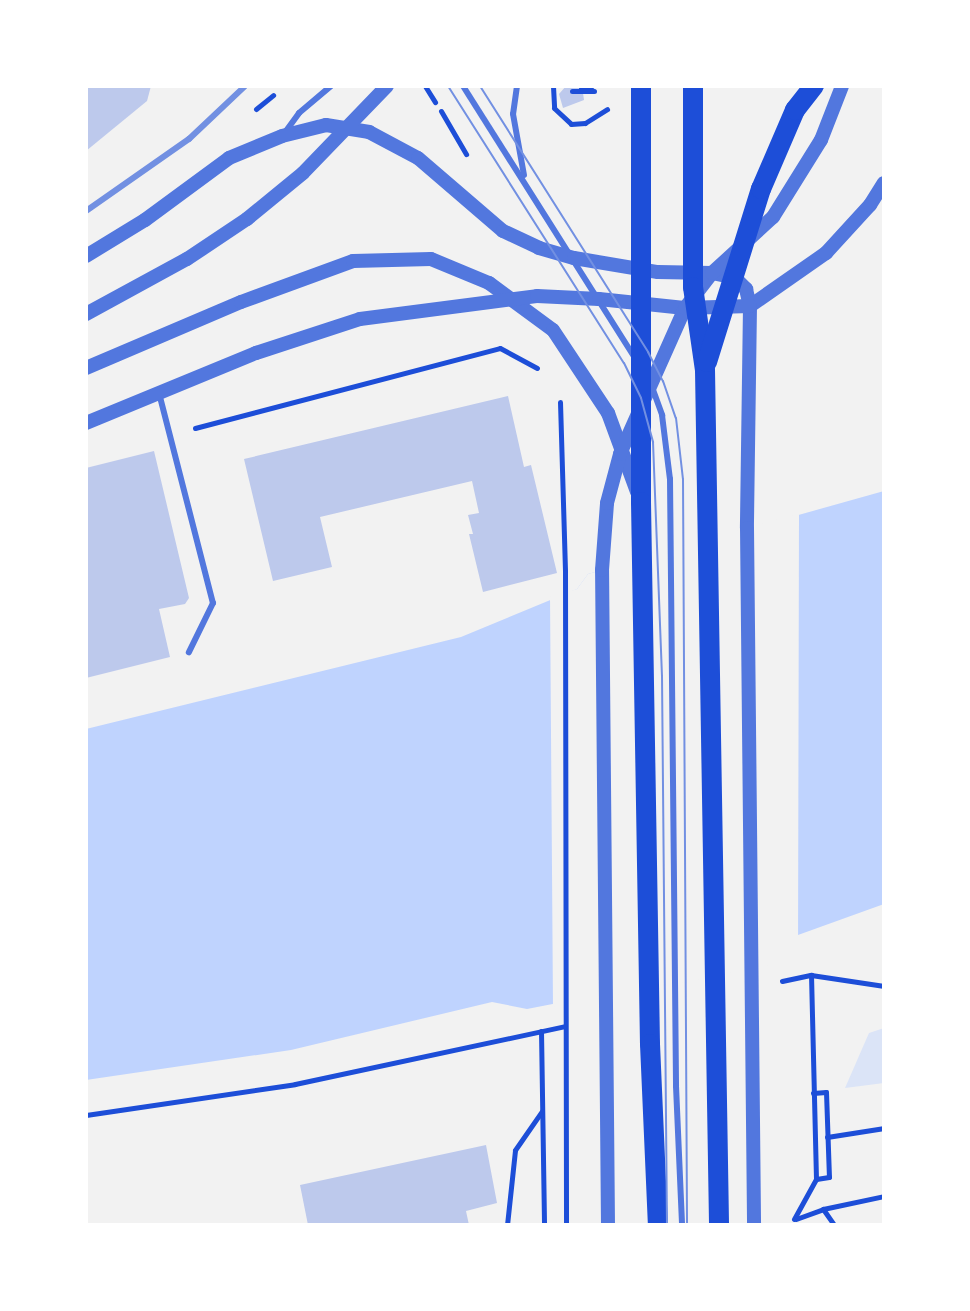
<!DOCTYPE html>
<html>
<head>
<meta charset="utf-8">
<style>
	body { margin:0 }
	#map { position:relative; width:970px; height:1311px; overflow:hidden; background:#f2f2f2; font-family:"Fira Sans Condensed",sans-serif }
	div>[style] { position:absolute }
	.green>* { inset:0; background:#dbe4f7 }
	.water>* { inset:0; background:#bfd3fe }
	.pier>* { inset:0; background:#f2f2f2 }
	.building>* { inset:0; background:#bdc9ec }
	.path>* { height:5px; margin:-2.5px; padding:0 2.5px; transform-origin:2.5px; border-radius:2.5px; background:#1d4ed8 }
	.service>* { height:6px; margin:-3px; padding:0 3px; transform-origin:3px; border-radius:3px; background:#5277de }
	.tertiary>* { height:14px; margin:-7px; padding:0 7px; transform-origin:7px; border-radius:7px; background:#5277de }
	.primary>* { height:20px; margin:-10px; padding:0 10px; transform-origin:10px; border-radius:10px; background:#1d4ed8 }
	.tram>* { height:2px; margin:-1px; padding:0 1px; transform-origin:1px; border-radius:1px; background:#7290e2 }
	.rail>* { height:6px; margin:-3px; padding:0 3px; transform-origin:3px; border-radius:3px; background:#7290e2 }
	span { translate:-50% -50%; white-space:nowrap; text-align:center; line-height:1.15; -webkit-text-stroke:6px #fff; paint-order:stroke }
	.frame { position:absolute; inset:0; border:88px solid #fff; pointer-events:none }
</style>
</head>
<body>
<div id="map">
	<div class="green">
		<div style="clip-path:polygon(884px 1028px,884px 1083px,845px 1088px,869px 1033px)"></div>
	</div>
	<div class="water">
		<div style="clip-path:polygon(884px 491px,884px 904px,798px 935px,798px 956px,527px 1009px,492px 1002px,291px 1050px,86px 1080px,86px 729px,461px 637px,577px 589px,588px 574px)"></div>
	</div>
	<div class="pier">
		<div style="clip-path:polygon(799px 514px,798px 960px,553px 1007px,550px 597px,577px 589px,588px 574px,602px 570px,603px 566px)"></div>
	</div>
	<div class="building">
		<div style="clip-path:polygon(86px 86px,151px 86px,147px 101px,86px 151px)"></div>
		<div style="clip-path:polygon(566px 86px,582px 86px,584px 100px,563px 108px,559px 94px)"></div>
		<div style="clip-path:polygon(508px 396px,524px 467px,531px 465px,557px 573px,483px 592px,469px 534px,473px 534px,468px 515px,479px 513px,472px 481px,320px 517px,332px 567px,273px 581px,244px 459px)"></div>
		<div style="clip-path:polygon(154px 451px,189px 598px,185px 604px,159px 609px,170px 657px,86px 678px,86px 468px)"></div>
		<div style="clip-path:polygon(486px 1145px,497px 1203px,466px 1211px,469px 1225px,308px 1225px,300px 1185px)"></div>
	</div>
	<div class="path">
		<div style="left:425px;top:86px;width:19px;rotate:58deg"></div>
		<div style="left:553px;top:86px;width:22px;rotate:87deg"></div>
		<div style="left:554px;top:108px;width:23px;rotate:43deg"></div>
		<div style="left:571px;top:124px;width:14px;rotate:-4deg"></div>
		<div style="left:585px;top:123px;width:26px;rotate:-32deg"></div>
		<div style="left:581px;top:89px;width:11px;rotate:-15deg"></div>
		<div style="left:572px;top:91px;width:22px"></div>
		<div style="left:256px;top:109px;width:22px;rotate:-39deg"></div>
		<div style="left:441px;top:111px;width:50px;rotate:59.8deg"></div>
		<div style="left:560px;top:402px;width:170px;rotate:88.3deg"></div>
		<div style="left:565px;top:572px;width:653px;rotate:89.91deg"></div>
		<div style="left:195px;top:428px;width:315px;rotate:-14.7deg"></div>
		<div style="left:500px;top:348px;width:42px;rotate:28.4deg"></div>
		<div style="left:782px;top:981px;width:30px;rotate:-12deg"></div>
		<div style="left:811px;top:975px;width:74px;rotate:8.6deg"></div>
		<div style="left:541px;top:1031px;width:194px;rotate:89.1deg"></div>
		<div style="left:813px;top:1093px;width:13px;rotate:-4deg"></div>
		<div style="left:826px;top:1092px;width:85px;rotate:88deg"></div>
		<div style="left:829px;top:1177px;width:13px;rotate:171deg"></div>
		<div style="left:86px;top:1115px;width:211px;rotate:-8.4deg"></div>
		<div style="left:295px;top:1084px;width:276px;rotate:-12.1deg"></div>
		<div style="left:827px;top:1137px;width:58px;rotate:-9deg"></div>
		<div style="left:823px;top:1209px;width:19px;rotate:55deg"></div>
		<div style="left:794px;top:1219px;width:46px;rotate:-61.2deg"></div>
		<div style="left:816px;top:1179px;width:204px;rotate:-91.4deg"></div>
		<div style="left:796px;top:1219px;width:29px;rotate:-20deg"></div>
		<div style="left:823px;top:1209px;width:62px;rotate:-12deg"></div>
		<div style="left:507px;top:1225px;width:75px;rotate:-83.9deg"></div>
		<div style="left:515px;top:1150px;width:47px;rotate:-55.3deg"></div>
	</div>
	<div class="service">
		<div style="left:463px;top:86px;width:320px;rotate:57.7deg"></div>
		<div style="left:517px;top:86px;width:28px;rotate:98deg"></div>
		<div style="left:513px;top:114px;width:62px;rotate:79.8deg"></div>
		<div style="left:286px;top:131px;width:22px;rotate:-54deg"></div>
		<div style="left:299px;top:113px;width:42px;rotate:-40.2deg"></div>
		<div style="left:652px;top:387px;width:30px;rotate:70deg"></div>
		<div style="left:662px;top:415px;width:64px;rotate:82.9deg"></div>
		<div style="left:670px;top:479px;width:607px;rotate:89.43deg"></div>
		<div style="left:676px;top:1086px;width:139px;rotate:87.5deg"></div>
		<div style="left:159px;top:393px;width:217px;rotate:75.6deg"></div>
		<div style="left:213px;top:603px;width:55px;rotate:116.1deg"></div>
	</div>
	<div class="tertiary">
		<div style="left:86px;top:256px;width:69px;rotate:-31.4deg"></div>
		<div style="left:145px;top:220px;width:104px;rotate:-36.4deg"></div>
		<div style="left:229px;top:158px;width:57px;rotate:-22.5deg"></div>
		<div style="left:282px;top:136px;width:45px;rotate:-14deg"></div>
		<div style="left:326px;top:125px;width:44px;rotate:9.2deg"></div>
		<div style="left:369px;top:132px;width:55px;rotate:28deg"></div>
		<div style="left:418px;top:158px;width:112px;rotate:40.7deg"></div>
		<div style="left:503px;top:231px;width:40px;rotate:25deg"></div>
		<div style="left:539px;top:248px;width:36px;rotate:16deg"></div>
		<div style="left:574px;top:258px;width:85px;rotate:9.5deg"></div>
		<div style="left:658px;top:272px;width:54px;rotate:1.1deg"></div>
		<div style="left:712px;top:273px;width:24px;rotate:12deg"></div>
		<div style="left:735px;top:278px;width:16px;rotate:45deg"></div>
		<div style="left:746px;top:289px;width:17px;rotate:77deg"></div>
		<div style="left:750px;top:306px;width:222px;rotate:90.8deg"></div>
		<div style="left:747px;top:528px;width:697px;rotate:89.42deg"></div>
		<div style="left:750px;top:306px;width:93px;rotate:-34.9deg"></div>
		<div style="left:826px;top:253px;width:65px;rotate:-47.5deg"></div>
		<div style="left:870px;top:205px;width:26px;rotate:-58deg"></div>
		<div style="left:86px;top:314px;width:115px;rotate:-28.6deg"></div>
		<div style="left:187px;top:259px;width:72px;rotate:-33.7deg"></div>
		<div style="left:247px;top:219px;width:72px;rotate:-39.4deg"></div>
		<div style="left:303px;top:173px;width:121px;rotate:-46deg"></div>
		<div style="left:86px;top:368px;width:168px;rotate:-23.1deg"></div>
		<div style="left:241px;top:302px;width:119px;rotate:-20.1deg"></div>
		<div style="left:353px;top:261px;width:78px;rotate:-1.5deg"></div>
		<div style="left:431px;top:259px;width:63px;rotate:22.5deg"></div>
		<div style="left:489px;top:283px;width:79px;rotate:36.3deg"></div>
		<div style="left:553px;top:330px;width:100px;rotate:56.5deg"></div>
		<div style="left:608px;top:413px;width:84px;rotate:69.8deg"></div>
		<div style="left:86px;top:423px;width:184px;rotate:-22.4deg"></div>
		<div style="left:256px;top:353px;width:109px;rotate:-18.1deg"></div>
		<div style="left:360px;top:319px;width:178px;rotate:-7.4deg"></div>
		<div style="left:537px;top:296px;width:62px;rotate:2.8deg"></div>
		<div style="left:599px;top:299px;width:86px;rotate:6deg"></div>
		<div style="left:685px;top:308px;width:65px;rotate:-1.8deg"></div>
		<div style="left:608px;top:1225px;width:655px;rotate:-90.52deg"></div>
		<div style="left:602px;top:570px;width:67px;rotate:-85.7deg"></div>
		<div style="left:607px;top:503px;width:51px;rotate:-75.1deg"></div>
		<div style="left:620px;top:454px;width:160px;rotate:-66deg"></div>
		<div style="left:685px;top:308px;width:44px;rotate:-52.4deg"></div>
		<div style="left:712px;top:273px;width:83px;rotate:-42.6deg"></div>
		<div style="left:773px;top:217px;width:91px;rotate:-58.1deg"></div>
		<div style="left:821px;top:140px;width:58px;rotate:-68.7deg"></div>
	</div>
	<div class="primary">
		<div style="left:641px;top:86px;width:416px;rotate:90deg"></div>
		<div style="left:641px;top:502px;width:542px;rotate:89.05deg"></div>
		<div style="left:650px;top:1044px;width:181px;rotate:87.5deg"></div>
		<div style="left:693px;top:86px;width:201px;rotate:90deg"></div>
		<div style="left:693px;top:287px;width:84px;rotate:81.8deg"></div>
		<div style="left:705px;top:370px;width:855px;rotate:89.06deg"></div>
		<div style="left:707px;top:362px;width:181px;rotate:-72.7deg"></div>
		<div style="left:761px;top:189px;width:86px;rotate:-66.7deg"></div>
		<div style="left:795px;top:110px;width:31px;rotate:-52deg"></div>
	</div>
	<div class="tram">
		<div style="left:448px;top:86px;width:328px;rotate:57.6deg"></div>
		<div style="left:624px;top:363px;width:39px;rotate:64deg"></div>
		<div style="left:641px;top:398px;width:46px;rotate:74.7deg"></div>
		<div style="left:653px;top:442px;width:234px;rotate:87.8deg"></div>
		<div style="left:662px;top:676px;width:549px;rotate:89.48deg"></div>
		<div style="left:480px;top:86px;width:315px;rotate:57.7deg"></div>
		<div style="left:648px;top:352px;width:33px;rotate:63deg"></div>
		<div style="left:663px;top:381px;width:39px;rotate:71deg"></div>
		<div style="left:676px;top:418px;width:61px;rotate:83.5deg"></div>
		<div style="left:683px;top:479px;width:746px;rotate:89.69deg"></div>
	</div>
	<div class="rail">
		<div style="left:86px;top:211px;width:126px;rotate:-35deg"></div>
		<div style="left:189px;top:139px;width:77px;rotate:-43.4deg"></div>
	</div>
	<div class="frame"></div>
</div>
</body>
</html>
